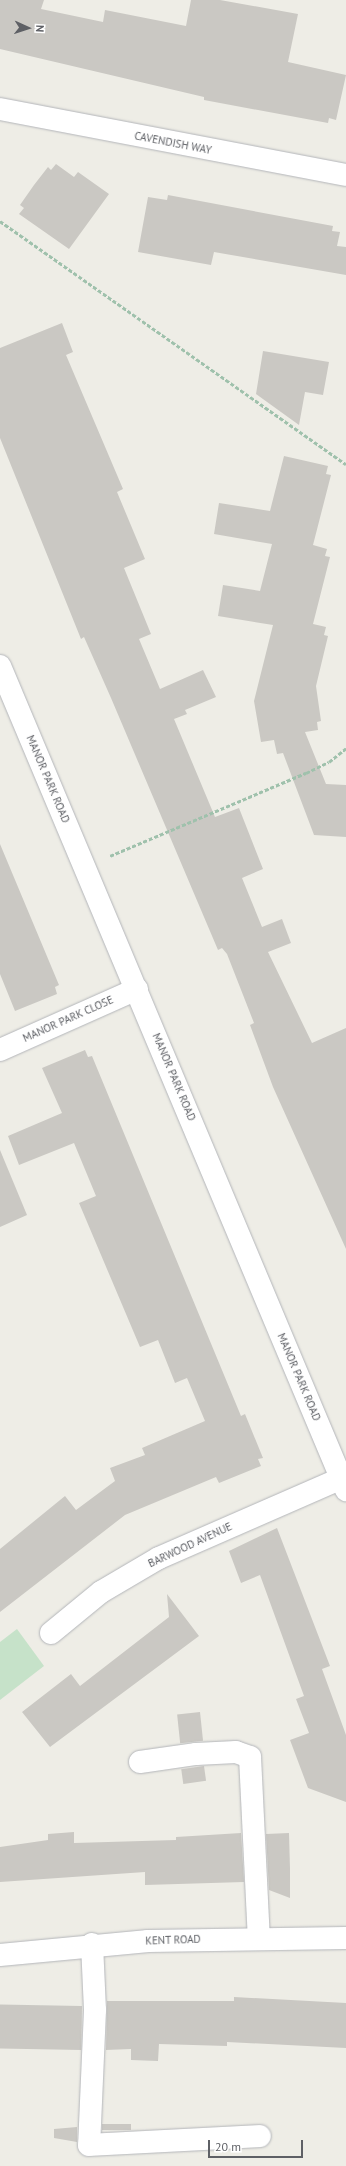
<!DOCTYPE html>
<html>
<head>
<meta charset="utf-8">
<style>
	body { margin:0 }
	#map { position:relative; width:346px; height:2166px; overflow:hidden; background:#eeede6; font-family:"PT Sans",sans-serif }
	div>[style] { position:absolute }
	.green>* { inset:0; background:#c6e2c9 }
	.building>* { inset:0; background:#cac8c3; transform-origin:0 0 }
	.path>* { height:2.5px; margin-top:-1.25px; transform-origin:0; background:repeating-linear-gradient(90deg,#9fc1ac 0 4px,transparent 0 6px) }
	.roads { filter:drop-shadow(0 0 1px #b3b5b9) drop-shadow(0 0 1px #b3b5b9) }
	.minor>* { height:22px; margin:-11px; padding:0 11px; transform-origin:11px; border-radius:11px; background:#fff }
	span { translate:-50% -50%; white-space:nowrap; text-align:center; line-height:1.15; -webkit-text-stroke:4px #fff; paint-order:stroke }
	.street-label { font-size:11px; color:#5e6065 }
	.north { position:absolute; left:8px; top:8px; width:40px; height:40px; -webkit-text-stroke:3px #fff; paint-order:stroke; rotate:93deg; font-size:11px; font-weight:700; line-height:16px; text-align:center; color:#5e6065 }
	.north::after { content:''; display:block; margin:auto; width:14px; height:18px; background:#5e6065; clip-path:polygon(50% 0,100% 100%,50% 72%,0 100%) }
	.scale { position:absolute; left:208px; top:2140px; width:95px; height:18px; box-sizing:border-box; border:2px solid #5e6065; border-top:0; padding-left:5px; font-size:12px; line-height:14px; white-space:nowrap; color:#5e6065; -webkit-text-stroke:3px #fff; paint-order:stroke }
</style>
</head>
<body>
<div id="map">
	<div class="green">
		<div style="clip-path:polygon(17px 1629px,44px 1666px,0 1700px,0 1642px)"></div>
	</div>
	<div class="building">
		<div style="clip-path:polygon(0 0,44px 0,41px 9px,103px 22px,105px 10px,186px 26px,191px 0,220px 0,298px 14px,288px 62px,346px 75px,336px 120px,329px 118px,328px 123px,204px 100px,204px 97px,0 49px)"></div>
		<div style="clip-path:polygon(56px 164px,74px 177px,78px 172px,109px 194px,69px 249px,19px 214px,24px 208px,20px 205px,34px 185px,48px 167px,51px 170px)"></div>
		<div style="clip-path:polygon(168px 195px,333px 226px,332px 231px,340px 232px,337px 246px,346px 247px,346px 275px,214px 252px,211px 265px,138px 252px,148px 197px,167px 200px)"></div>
		<div style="clip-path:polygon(62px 323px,73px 352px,66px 355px,123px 489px,117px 492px,145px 559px,124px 568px,151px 634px,139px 639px,160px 689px,203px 670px,216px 697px,185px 710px,187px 714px,174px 719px,215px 817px,239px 808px,263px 869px,242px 878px,262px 927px,282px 919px,291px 943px,268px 952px,312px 1043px,346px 1028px,346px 1249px,273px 1087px,250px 1025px,254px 1023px,227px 954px,222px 948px,218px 950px,111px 698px,84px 637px,81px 639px,0 438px,0 348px)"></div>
		<div style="clip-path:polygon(263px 351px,329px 362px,323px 395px,305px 392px,299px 425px,256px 394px)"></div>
		<div style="clip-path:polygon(284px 456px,328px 466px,326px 474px,331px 475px,313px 545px,327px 549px,325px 556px,330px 557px,313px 624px,326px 627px,324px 635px,328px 636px,316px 686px,321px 721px,317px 722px,318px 730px,305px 732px,326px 784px,346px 785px,346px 837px,314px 835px,283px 753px,277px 754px,274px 740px,261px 742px,254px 701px,273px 625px,218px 616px,223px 585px,260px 591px,272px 544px,214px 534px,219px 503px,270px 511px)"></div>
		<div style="clip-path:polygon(0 844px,59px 985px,55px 987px,57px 994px,15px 1011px,0 974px)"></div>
		<div style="clip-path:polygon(85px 1050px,88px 1057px,92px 1056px,241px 1416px,245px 1414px,263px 1458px,258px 1459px,261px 1466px,219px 1483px,216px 1477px,125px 1515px,0 1612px,0 1549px,65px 1496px,76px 1510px,115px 1481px,110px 1468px,145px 1455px,142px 1448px,205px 1421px,187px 1378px,175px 1383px,158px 1340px,140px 1347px,79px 1203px,96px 1196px,74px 1143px,19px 1165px,8px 1136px,62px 1113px,42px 1068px)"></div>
		<div style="clip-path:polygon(0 1150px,27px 1215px,0 1227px)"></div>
		<div style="clip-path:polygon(277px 1528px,330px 1666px,322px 1669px,346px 1735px,346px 1802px,308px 1788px,290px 1740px,309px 1733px,296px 1699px,304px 1696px,260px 1575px,241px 1583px,229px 1551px)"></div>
		<div style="clip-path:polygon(167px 1594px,199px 1636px,50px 1747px,22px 1712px,71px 1674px,80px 1686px,169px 1617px)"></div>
		<div style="left:200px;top:1712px;width:29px;height:23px;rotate:84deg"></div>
		<div style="left:204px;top:1766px;width:15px;height:23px;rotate:82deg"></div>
		<div style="clip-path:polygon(74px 1832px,74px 1843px,176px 1840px,176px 1837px,241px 1833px,244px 1882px,145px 1885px,145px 1872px,0 1882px,0 1847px,48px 1840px,48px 1834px)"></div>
		<div style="clip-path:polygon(289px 1833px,290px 1869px,290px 1898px,269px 1890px,266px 1834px)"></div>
		<div style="clip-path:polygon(234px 1997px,346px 2003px,346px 2048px,227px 2042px,227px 2046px,159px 2044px,158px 2061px,131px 2060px,131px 2049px,106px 2050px,107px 2001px,234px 2001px)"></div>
		<div style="left:82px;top:2006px;width:44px;height:82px;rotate:91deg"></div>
		<div style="left:131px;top:2124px;width:6px;height:29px;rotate:90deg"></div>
		<div style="clip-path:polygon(77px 2127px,77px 2142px,54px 2138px,54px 2129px)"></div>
	</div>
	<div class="path">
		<div style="left:0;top:221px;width:423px;rotate:35.1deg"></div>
		<div style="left:110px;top:856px;width:213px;rotate:-23deg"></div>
		<div style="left:306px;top:773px;width:25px;rotate:-26deg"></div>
		<div style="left:329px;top:762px;width:22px;rotate:-39deg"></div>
	</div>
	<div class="roads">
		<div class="minor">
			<div style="left:0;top:109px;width:352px;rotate:10.8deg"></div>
			<div style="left:0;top:666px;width:894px;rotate:67.22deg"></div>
			<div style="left:0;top:1050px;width:150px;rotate:-24deg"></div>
			<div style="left:51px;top:1633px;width:65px;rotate:-39.4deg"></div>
			<div style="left:101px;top:1592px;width:67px;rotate:-30.4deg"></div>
			<div style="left:159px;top:1558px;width:200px;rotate:-23.6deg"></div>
			<div style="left:140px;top:1762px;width:57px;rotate:-8.1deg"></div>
			<div style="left:196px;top:1754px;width:40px;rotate:-2.9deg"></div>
			<div style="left:236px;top:1752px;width:15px;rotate:20deg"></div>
			<div style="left:250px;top:1757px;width:181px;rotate:87.2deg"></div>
			<div style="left:92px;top:1944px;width:66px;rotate:87.4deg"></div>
			<div style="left:95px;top:2010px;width:135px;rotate:92.5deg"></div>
			<div style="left:89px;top:2145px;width:171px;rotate:-3deg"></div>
			<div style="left:0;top:1955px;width:149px;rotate:-5.4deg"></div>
			<div style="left:148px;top:1941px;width:198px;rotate:-0.9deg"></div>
		</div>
	</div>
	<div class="street-label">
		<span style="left:173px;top:143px;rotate:11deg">CAVENDISH WAY</span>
		<span style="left:48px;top:779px;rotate:67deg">MANOR PARK ROAD</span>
		<span style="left:68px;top:1019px;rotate:-24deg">MANOR PARK CLOSE</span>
		<span style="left:174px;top:1077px;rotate:67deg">MANOR PARK ROAD</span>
		<span style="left:299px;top:1377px;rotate:67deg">MANOR PARK ROAD</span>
		<span style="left:190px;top:1545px;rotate:-25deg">BARWOOD AVENUE</span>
		<span style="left:173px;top:1940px;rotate:-2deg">KENT ROAD</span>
	</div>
	<div class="north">N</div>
	<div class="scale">20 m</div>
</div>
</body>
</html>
